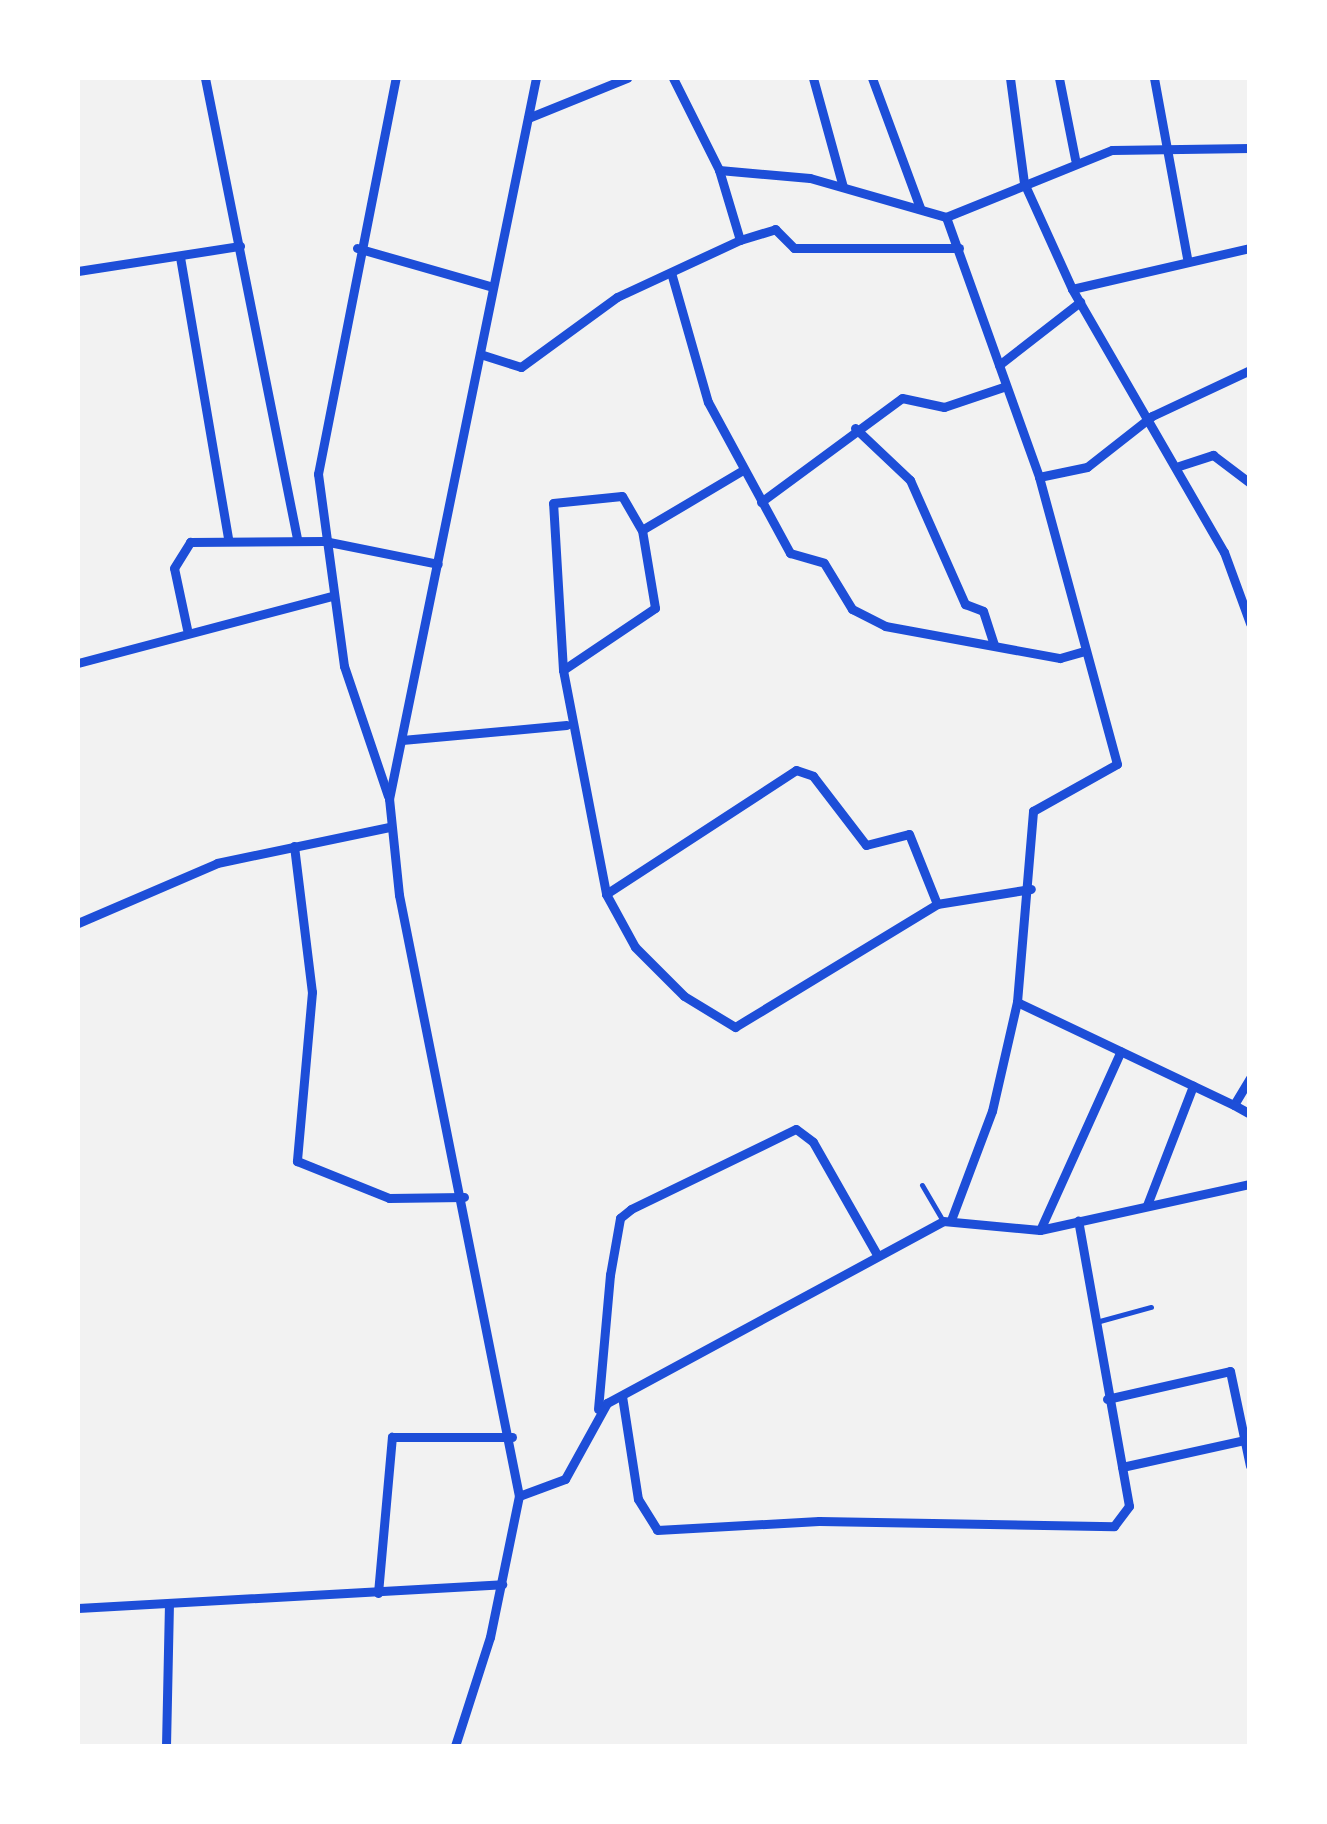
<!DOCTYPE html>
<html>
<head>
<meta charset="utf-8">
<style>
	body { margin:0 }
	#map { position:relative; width:1327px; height:1824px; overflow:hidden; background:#f2f2f2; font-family:"Libre Baskerville",serif }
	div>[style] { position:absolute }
	.service>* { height:5px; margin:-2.5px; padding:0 2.5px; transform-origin:2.5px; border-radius:2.5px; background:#1d4ed8 }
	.minor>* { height:9px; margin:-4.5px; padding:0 4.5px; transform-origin:4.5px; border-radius:4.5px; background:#1d4ed8 }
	span { translate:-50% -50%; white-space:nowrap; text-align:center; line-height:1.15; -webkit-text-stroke:10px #fff; paint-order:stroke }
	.frame { position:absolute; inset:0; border:80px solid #fff; pointer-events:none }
</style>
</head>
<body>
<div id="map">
	<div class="service">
		<div style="left:922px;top:1185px;width:42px;rotate:59.7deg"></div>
		<div style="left:1096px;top:1322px;width:57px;rotate:-15.3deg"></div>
	</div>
	<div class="minor">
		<div style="left:205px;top:78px;width:470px;rotate:78.7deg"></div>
		<div style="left:673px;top:78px;width:103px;rotate:63.4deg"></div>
		<div style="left:719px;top:170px;width:91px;rotate:5deg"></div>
		<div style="left:810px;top:178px;width:141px;rotate:16deg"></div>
		<div style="left:946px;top:217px;width:276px;rotate:70.3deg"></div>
		<div style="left:1039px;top:477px;width:49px;rotate:-11.8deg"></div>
		<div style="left:1087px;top:467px;width:83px;rotate:-38.1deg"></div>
		<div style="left:1152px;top:416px;width:108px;rotate:-25.1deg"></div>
		<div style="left:813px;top:78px;width:113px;rotate:74.6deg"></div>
		<div style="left:872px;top:78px;width:139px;rotate:69.7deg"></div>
		<div style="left:1010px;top:78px;width:106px;rotate:82.4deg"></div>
		<div style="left:1024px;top:183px;width:116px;rotate:65.6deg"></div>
		<div style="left:1072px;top:289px;width:304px;rotate:60deg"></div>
		<div style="left:1224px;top:552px;width:76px;rotate:69.9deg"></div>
		<div style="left:1059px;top:78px;width:83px;rotate:78.8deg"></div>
		<div style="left:1154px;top:78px;width:183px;rotate:79.6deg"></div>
		<div style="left:528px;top:118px;width:107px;rotate:-22deg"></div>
		<div style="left:719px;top:170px;width:73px;rotate:73.3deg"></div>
		<div style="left:740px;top:240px;width:37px;rotate:-17deg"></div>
		<div style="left:775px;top:229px;width:27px;rotate:45deg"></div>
		<div style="left:794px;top:248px;width:165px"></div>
		<div style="left:946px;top:217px;width:179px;rotate:-22deg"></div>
		<div style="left:1112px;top:150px;width:138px;rotate:-0.8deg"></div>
		<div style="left:357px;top:248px;width:141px;rotate:16deg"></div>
		<div style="left:180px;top:257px;width:286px;rotate:80.3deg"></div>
		<div style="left:78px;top:271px;width:164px;rotate:-8.8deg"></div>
		<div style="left:672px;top:276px;width:131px;rotate:74.1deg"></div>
		<div style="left:708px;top:402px;width:172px;rotate:61.5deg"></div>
		<div style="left:790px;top:553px;width:35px;rotate:16deg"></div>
		<div style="left:824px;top:563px;width:54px;rotate:58.7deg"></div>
		<div style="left:852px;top:609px;width:37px;rotate:27deg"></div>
		<div style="left:885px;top:626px;width:178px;rotate:10.4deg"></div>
		<div style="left:1060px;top:658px;width:26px;rotate:-16deg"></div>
		<div style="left:1072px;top:289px;width:183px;rotate:-13deg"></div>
		<div style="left:480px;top:354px;width:43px;rotate:17.6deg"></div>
		<div style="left:521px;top:367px;width:119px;rotate:-36.1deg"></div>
		<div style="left:617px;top:297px;width:136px;rotate:-24.9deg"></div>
		<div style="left:999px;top:365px;width:103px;rotate:-37.9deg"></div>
		<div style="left:855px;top:428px;width:76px;rotate:43.4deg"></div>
		<div style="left:910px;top:480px;width:136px;rotate:66.1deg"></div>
		<div style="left:965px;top:604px;width:19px;rotate:21deg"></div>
		<div style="left:983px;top:611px;width:36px;rotate:72deg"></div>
		<div style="left:1179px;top:466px;width:36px;rotate:-18deg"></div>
		<div style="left:1213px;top:455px;width:46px;rotate:37.1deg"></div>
		<div style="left:743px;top:470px;width:117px;rotate:149.3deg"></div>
		<div style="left:642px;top:530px;width:79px;rotate:80.5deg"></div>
		<div style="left:655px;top:608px;width:111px;rotate:146deg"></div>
		<div style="left:563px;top:670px;width:228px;rotate:79.1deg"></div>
		<div style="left:606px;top:894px;width:60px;rotate:61.3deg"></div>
		<div style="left:635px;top:947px;width:69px;rotate:45deg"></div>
		<div style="left:684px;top:996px;width:60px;rotate:31.3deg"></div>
		<div style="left:735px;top:1027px;width:237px;rotate:-31.3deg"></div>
		<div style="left:937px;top:904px;width:95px;rotate:-9.1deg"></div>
		<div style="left:761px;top:502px;width:175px;rotate:-36.4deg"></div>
		<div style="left:902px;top:398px;width:43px;rotate:12.1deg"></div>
		<div style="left:944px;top:407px;width:65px;rotate:-18.7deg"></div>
		<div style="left:187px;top:629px;width:62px;rotate:-102deg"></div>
		<div style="left:174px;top:568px;width:31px;rotate:-58deg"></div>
		<div style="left:190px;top:542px;width:134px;rotate:-0.4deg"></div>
		<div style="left:324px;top:541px;width:116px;rotate:11.4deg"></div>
		<div style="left:78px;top:663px;width:263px;rotate:-14.8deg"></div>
		<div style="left:563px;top:670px;width:167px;rotate:-93.4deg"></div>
		<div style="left:553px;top:503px;width:69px;rotate:-5.8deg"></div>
		<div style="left:622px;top:496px;width:39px;rotate:60deg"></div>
		<div style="left:402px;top:740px;width:165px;rotate:-5.2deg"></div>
		<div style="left:388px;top:796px;width:137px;rotate:-108.7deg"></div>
		<div style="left:344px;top:666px;width:194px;rotate:-97.7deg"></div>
		<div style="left:318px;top:474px;width:404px;rotate:-78.9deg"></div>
		<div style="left:294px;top:846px;width:147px;rotate:83deg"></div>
		<div style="left:312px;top:992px;width:170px;rotate:95.1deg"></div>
		<div style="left:297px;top:1161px;width:99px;rotate:21.9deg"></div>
		<div style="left:389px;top:1198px;width:75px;rotate:-0.8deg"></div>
		<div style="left:606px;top:894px;width:227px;rotate:-33.1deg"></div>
		<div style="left:796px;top:770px;width:18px;rotate:19deg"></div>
		<div style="left:813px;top:776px;width:87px;rotate:52.5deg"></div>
		<div style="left:866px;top:845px;width:44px;rotate:-14.3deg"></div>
		<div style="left:909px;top:834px;width:75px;rotate:68.2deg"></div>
		<div style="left:78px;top:923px;width:151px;rotate:-23.3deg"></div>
		<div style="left:217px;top:863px;width:176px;rotate:-11.8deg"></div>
		<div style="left:1017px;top:1002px;width:240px;rotate:25.4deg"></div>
		<div style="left:1250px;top:1078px;width:31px;rotate:121deg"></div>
		<div style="left:1234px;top:1105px;width:18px;rotate:29deg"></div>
		<div style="left:1147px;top:1205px;width:128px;rotate:-68.9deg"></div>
		<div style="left:951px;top:1220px;width:116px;rotate:-69.4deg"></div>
		<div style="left:992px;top:1111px;width:112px;rotate:-77.1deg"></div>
		<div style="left:1017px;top:1002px;width:192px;rotate:-85.2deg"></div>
		<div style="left:1033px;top:811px;width:96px;rotate:-29.2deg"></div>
		<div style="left:1117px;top:764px;width:297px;rotate:-105.2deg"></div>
		<div style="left:1040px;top:1230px;width:196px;rotate:-65.7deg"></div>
		<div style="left:622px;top:1396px;width:104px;rotate:81.2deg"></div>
		<div style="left:638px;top:1499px;width:36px;rotate:58deg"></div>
		<div style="left:657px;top:1530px;width:162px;rotate:-3.2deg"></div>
		<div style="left:819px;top:1521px;width:295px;rotate:1deg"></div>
		<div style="left:1114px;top:1526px;width:25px;rotate:-53deg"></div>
		<div style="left:1129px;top:1506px;width:290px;rotate:-100.1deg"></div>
		<div style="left:1107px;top:1399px;width:126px;rotate:-12.8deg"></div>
		<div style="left:1230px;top:1371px;width:97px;rotate:78.1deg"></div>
		<div style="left:598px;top:1409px;width:135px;rotate:-84.9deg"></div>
		<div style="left:610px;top:1275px;width:58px;rotate:-80deg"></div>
		<div style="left:620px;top:1218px;width:14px;rotate:-39deg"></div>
		<div style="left:631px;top:1209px;width:183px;rotate:-25.9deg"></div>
		<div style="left:796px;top:1129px;width:21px;rotate:37deg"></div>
		<div style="left:813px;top:1142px;width:128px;rotate:60.4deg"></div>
		<div style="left:1122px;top:1467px;width:126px;rotate:-12.4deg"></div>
		<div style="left:519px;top:1496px;width:49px;rotate:-20.3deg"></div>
		<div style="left:565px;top:1479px;width:87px;rotate:-61.1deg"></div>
		<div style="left:607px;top:1403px;width:382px;rotate:-28.4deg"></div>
		<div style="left:943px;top:1221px;width:97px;rotate:5.3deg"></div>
		<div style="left:1040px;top:1230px;width:215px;rotate:-12.4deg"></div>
		<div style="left:378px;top:1593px;width:157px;rotate:-84.9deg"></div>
		<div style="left:392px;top:1437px;width:120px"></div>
		<div style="left:78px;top:1608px;width:425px;rotate:-3.2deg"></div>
		<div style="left:166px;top:1746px;width:140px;rotate:-88.8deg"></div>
		<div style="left:455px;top:1746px;width:114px;rotate:-72.2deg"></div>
		<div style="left:490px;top:1637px;width:144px;rotate:-78.4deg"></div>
		<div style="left:519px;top:1496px;width:613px;rotate:-101.29deg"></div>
		<div style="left:399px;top:895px;width:97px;rotate:-95.9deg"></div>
		<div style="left:389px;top:799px;width:736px;rotate:-78.48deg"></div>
	</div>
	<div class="frame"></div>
</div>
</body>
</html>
